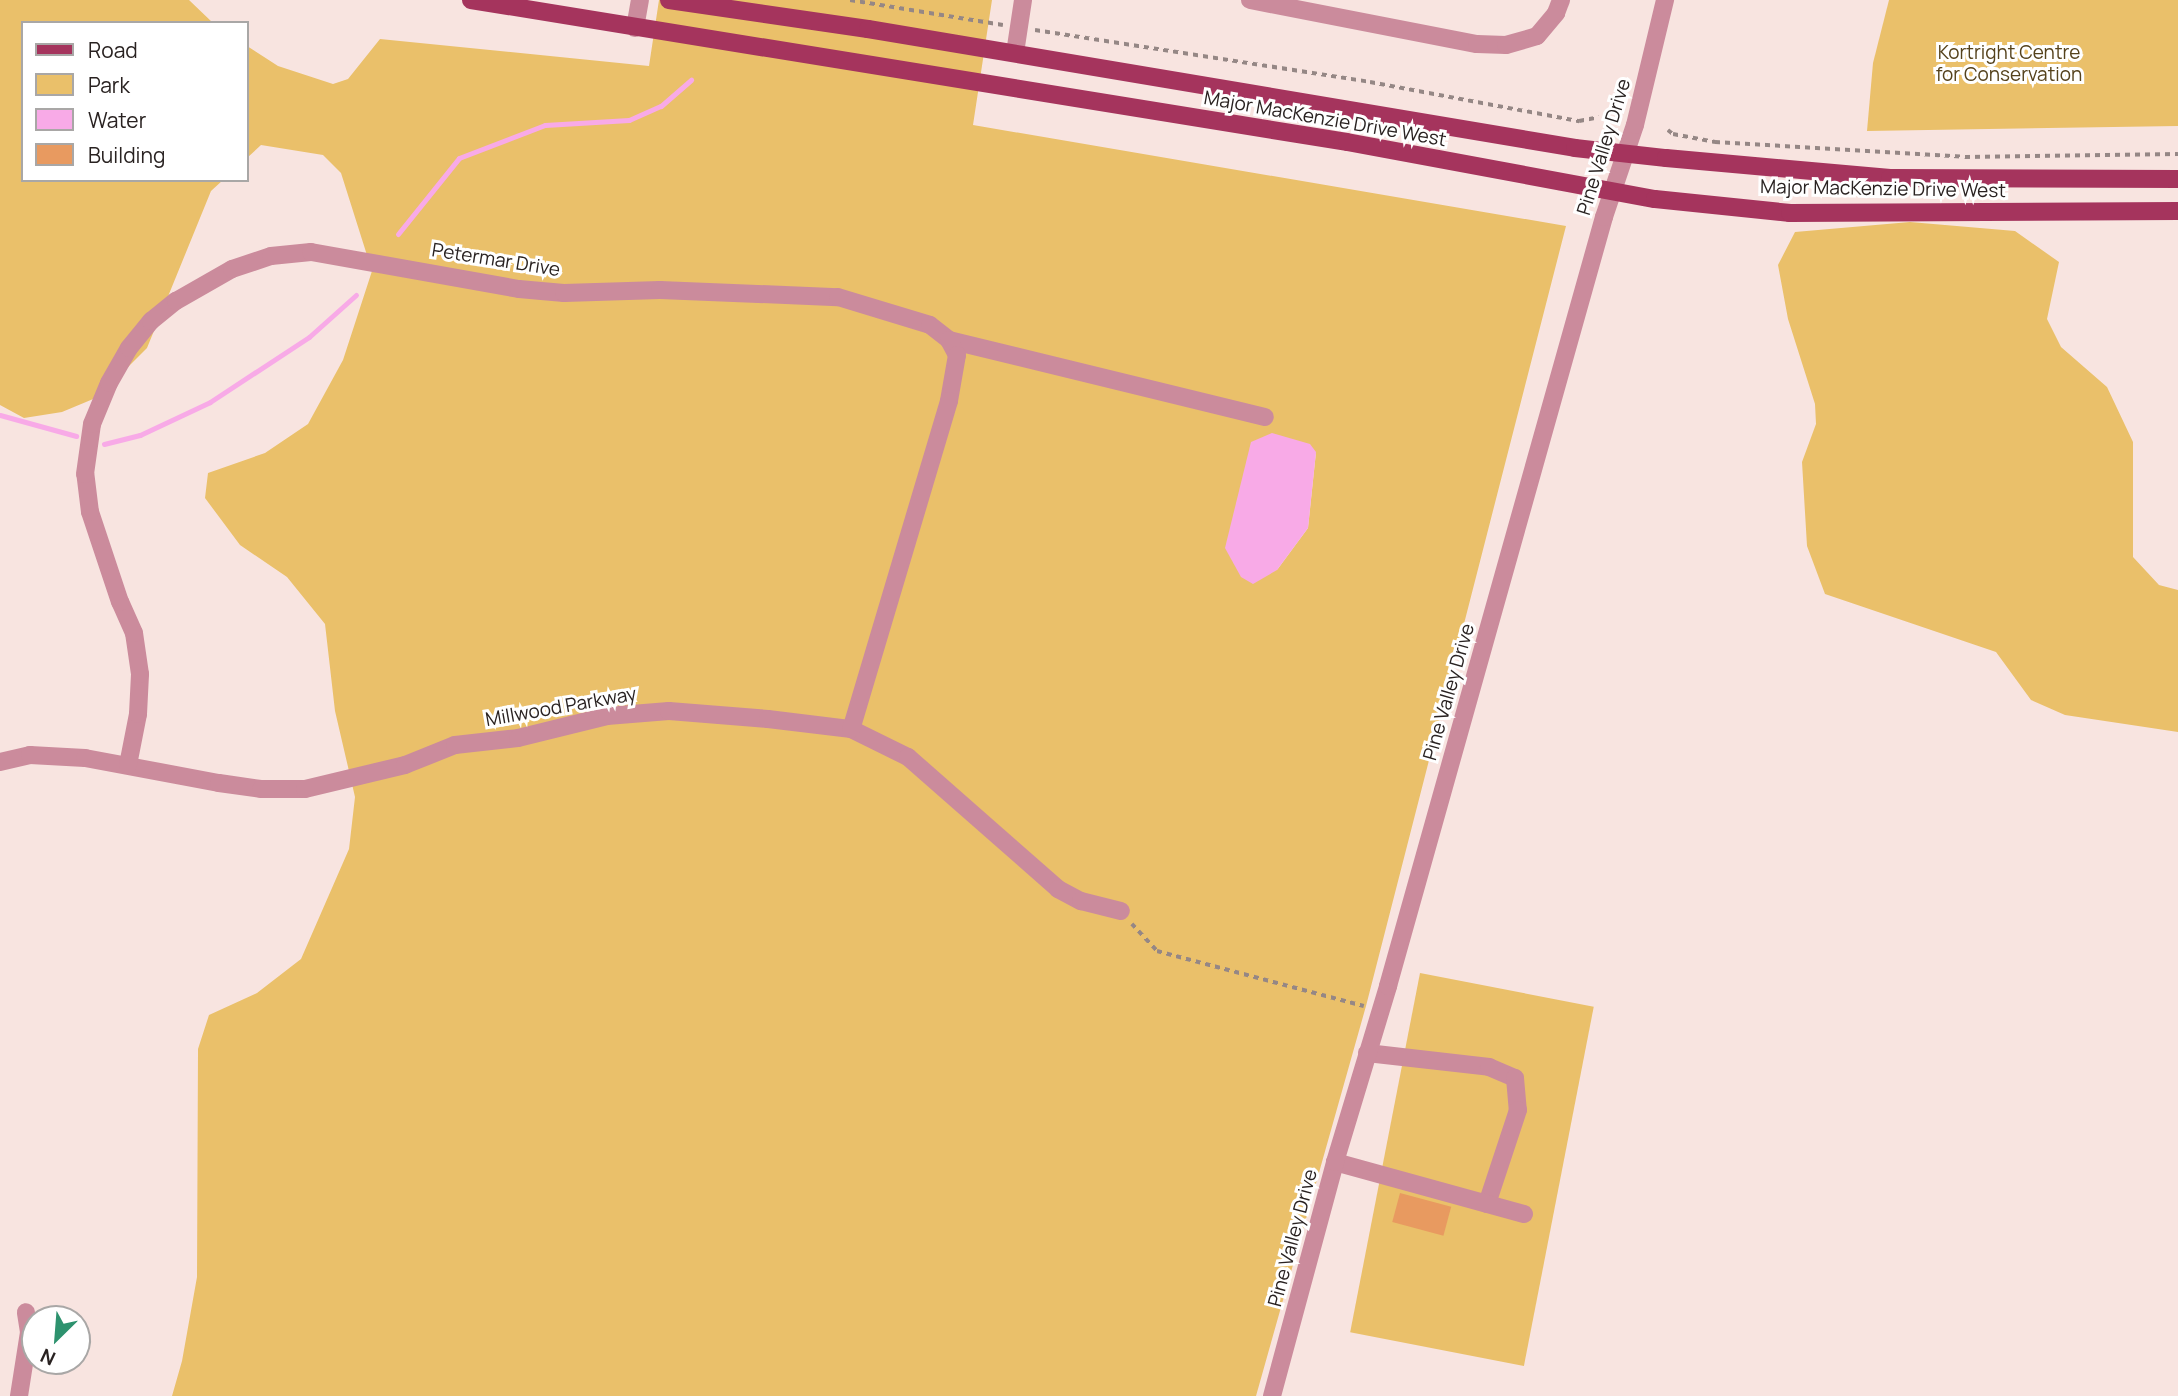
<!DOCTYPE html>
<html>
<head>
<meta charset="utf-8">
<style>
	body { margin:0 }
	#map { position:relative; width:2178px; height:1396px; overflow:hidden; background:#f8e4e0; font-family:Manrope,sans-serif }
	div>[style] { position:absolute }
	.green>* { inset:0; background:#eac06a; transform-origin:0 0 }
	.water>* { inset:0; background:#f8aae7 }
	.stream>* { height:5px; margin:-2.5px; padding:0 2.5px; transform-origin:2.5px; border-radius:2.5px; background:#f8aae7 }
	.building>* { inset:0; background:#e89a60; transform-origin:0 0 }
	.path>* { height:3.5px; margin-top:-1.75px; transform-origin:0; background:repeating-linear-gradient(90deg,#958785 0 5px,transparent 0 10px) }
	.minor>* { height:18px; margin:-9px; padding:0 9px; transform-origin:9px; border-radius:9px; background:#cb8b9c }
	.major>* { height:18px; margin:-9px; padding:0 9px; transform-origin:9px; border-radius:9px; background:#a5345d }
	span { translate:-50% -50%; white-space:nowrap; text-align:center; line-height:1.15; -webkit-text-stroke:6px #fff; paint-order:stroke }
	.park-label { font-size:19px; color:#55421c }
	.street-label { font-size:19px; color:#292221 }
	.legend { position:absolute; left:21px; top:21px; width:228px; height:161px; box-sizing:border-box; background:#fff; border:2px solid #a9a7a6; margin:0; padding:9px 12px; list-style:none; font-size:21px; color:#292221 }
	.legend li { display:flex; align-items:center; gap:14px; height:35px }
	.legend b { width:35px; border:2px solid #a9a7a6 }
	.north { position:absolute; left:21px; top:1305px; width:70px; height:70px; box-sizing:border-box; background:#fff; border:2px solid #a9a7a6; border-radius:50%; rotate:205deg; font-size:19px; font-weight:700; line-height:28px; text-align:center; color:#292221 }
	.north::after { content:''; display:block; margin:auto; width:24px; height:32px; background:#2d926e; clip-path:polygon(50% 0,100% 100%,50% 72%,0 100%) }
</style>
</head>
<body>
<div id="map">
	<div class="green">
		<div style="clip-path:polygon(0 0,189px 0,213px 23px,23px 23px,23px 180px,223px 180px,211px 191px,147px 348px,98px 397px,62px 412px,24px 418px,0 405px)"></div>
		<div style="clip-path:polygon(evenodd,659px 0,992px 0,973px 125px,1566px 226px,1366px 1006px,1256px 1396px,172px 1396px,182px 1361px,197px 1277px,198px 1049px,209px 1015px,257px 993px,301px 959px,349px 849px,355px 797px,335px 711px,325px 624px,287px 577px,240px 545px,205px 498px,208px 473px,265px 453px,308px 424px,343px 360px,372px 271px,341px 173px,323px 155px,261px 145px,247px 158px,247px 46px,278px 66px,333px 84px,348px 79px,380px 39px,649px 66px,659px 0,1316px 452px,1308px 528px,1277px 570px,1316px 452px)"></div>
		<div style="clip-path:polygon(1889px 0,2178px 0,2178px 126px,1867px 131px,1873px 63px)"></div>
		<div style="clip-path:polygon(1910px 222px,2015px 231px,2059px 262px,2047px 319px,2061px 347px,2107px 387px,2133px 442px,2133px 557px,2159px 585px,2178px 590px,2178px 732px,2065px 715px,2031px 700px,1996px 652px,1825px 594px,1807px 546px,1802px 462px,1816px 424px,1815px 404px,1788px 319px,1778px 265px,1795px 232px)"></div>
		<div style="left:1420px;top:973px;width:177px;height:366px;rotate:11deg"></div>
	</div>
	<div class="water">
		<div style="clip-path:polygon(1272px 433px,1310px 444px,1316px 452px,1308px 528px,1277px 570px,1253px 584px,1241px 577px,1225px 548px,1251px 442px)"></div>
	</div>
	<div class="stream">
		<div style="left:398px;top:234px;width:97px;rotate:-51.2deg"></div>
		<div style="left:459px;top:158px;width:92px;rotate:-21deg"></div>
		<div style="left:545px;top:125px;width:84px;rotate:-3.4deg"></div>
		<div style="left:629px;top:120px;width:35px;rotate:-24deg"></div>
		<div style="left:661px;top:106px;width:40px;rotate:-41deg"></div>
		<div style="left:0;top:415px;width:79px;rotate:15.4deg"></div>
		<div style="left:104px;top:444px;width:37px;rotate:-14deg"></div>
		<div style="left:140px;top:435px;width:77px;rotate:-25.2deg"></div>
		<div style="left:210px;top:402px;width:118px;rotate:-33.3deg"></div>
		<div style="left:309px;top:337px;width:63px;rotate:-41.8deg"></div>
	</div>
	<div class="building">
		<div style="left:1400px;top:1193px;width:53px;height:30px;rotate:15deg"></div>
	</div>
	<div class="path">
		<div style="left:850px;top:0;width:155px;rotate:9.3deg"></div>
		<div style="left:1035px;top:30px;width:339px;rotate:8.8deg"></div>
		<div style="left:1370px;top:82px;width:213px;rotate:10.6deg"></div>
		<div style="left:1579px;top:121px;width:20px;rotate:-11deg"></div>
		<div style="left:1668px;top:130px;width:6px;rotate:39deg"></div>
		<div style="left:1673px;top:134px;width:43px;rotate:10.8deg"></div>
		<div style="left:1715px;top:142px;width:250px;rotate:3.4deg"></div>
		<div style="left:1965px;top:157px;width:213px;rotate:-0.8deg"></div>
		<div style="left:1132px;top:924px;width:37px;rotate:47deg"></div>
		<div style="left:1157px;top:951px;width:214px;rotate:14.9deg"></div>
	</div>
	<div class="minor">
		<div style="left:1250px;top:0;width:231px;rotate:11deg"></div>
		<div style="left:1477px;top:44px;width:29px;rotate:2deg"></div>
		<div style="left:1506px;top:45px;width:32px;rotate:-16deg"></div>
		<div style="left:1537px;top:36px;width:30px;rotate:-50deg"></div>
		<div style="left:1556px;top:13px;width:14px;rotate:-69deg"></div>
		<div style="left:635px;top:28px;width:28px;rotate:-80deg"></div>
		<div style="left:1015px;top:53px;width:54px;rotate:-81.4deg"></div>
		<div style="left:949px;top:340px;width:325px;rotate:13.7deg"></div>
		<div style="left:0;top:762px;width:31px;rotate:-13deg"></div>
		<div style="left:30px;top:755px;width:55px;rotate:3.1deg"></div>
		<div style="left:85px;top:758px;width:136px;rotate:10.6deg"></div>
		<div style="left:219px;top:783px;width:42px;rotate:8.1deg"></div>
		<div style="left:261px;top:789px;width:44px"></div>
		<div style="left:305px;top:789px;width:103px;rotate:-13.5deg"></div>
		<div style="left:405px;top:765px;width:54px;rotate:-21.8deg"></div>
		<div style="left:455px;top:745px;width:63px;rotate:-6.3deg"></div>
		<div style="left:518px;top:738px;width:92px;rotate:-13.9deg"></div>
		<div style="left:607px;top:716px;width:62px;rotate:-4.6deg"></div>
		<div style="left:669px;top:711px;width:99px;rotate:4.6deg"></div>
		<div style="left:768px;top:719px;width:84px;rotate:6.9deg"></div>
		<div style="left:851px;top:729px;width:64px;rotate:26.2deg"></div>
		<div style="left:908px;top:757px;width:200px;rotate:41.3deg"></div>
		<div style="left:1058px;top:889px;width:26px;rotate:28deg"></div>
		<div style="left:1081px;top:901px;width:41px;rotate:14deg"></div>
		<div style="left:128px;top:765px;width:52px;rotate:-78.9deg"></div>
		<div style="left:138px;top:714px;width:40px;rotate:-87.1deg"></div>
		<div style="left:140px;top:674px;width:41px;rotate:-98.3deg"></div>
		<div style="left:134px;top:633px;width:34px;rotate:-114deg"></div>
		<div style="left:120px;top:602px;width:95px;rotate:-108.4deg"></div>
		<div style="left:90px;top:512px;width:38px;rotate:-97deg"></div>
		<div style="left:85px;top:474px;width:50px;rotate:-82deg"></div>
		<div style="left:92px;top:424px;width:44px;rotate:-67.5deg"></div>
		<div style="left:109px;top:383px;width:40px;rotate:-60.3deg"></div>
		<div style="left:129px;top:348px;width:35px;rotate:-51deg"></div>
		<div style="left:151px;top:321px;width:32px;rotate:-39deg"></div>
		<div style="left:176px;top:301px;width:64px;rotate:-29.7deg"></div>
		<div style="left:232px;top:269px;width:41px;rotate:-18.4deg"></div>
		<div style="left:271px;top:256px;width:40px;rotate:-5.7deg"></div>
		<div style="left:311px;top:252px;width:211px;rotate:10.1deg"></div>
		<div style="left:519px;top:289px;width:45px;rotate:5.1deg"></div>
		<div style="left:564px;top:293px;width:96px;rotate:-1.8deg"></div>
		<div style="left:660px;top:290px;width:178px;rotate:2.3deg"></div>
		<div style="left:838px;top:297px;width:96px;rotate:16.9deg"></div>
		<div style="left:930px;top:325px;width:24px;rotate:38deg"></div>
		<div style="left:949px;top:340px;width:17px;rotate:62deg"></div>
		<div style="left:957px;top:355px;width:47px;rotate:99.9deg"></div>
		<div style="left:949px;top:401px;width:342px;rotate:106.6deg"></div>
		<div style="left:1367px;top:1053px;width:123px;rotate:6.5deg"></div>
		<div style="left:1489px;top:1067px;width:28px;rotate:23deg"></div>
		<div style="left:1515px;top:1078px;width:32px;rotate:85deg"></div>
		<div style="left:1518px;top:1110px;width:99px;rotate:108.3deg"></div>
		<div style="left:1335px;top:1162px;width:196px;rotate:15.4deg"></div>
		<div style="left:19px;top:1396px;width:65px;rotate:-81.1deg"></div>
		<div style="left:29px;top:1332px;width:20px;rotate:-99deg"></div>
		<div style="left:1272px;top:1396px;width:242px;rotate:-74.9deg"></div>
		<div style="left:1335px;top:1162px;width:184px;rotate:-73.2deg"></div>
		<div style="left:1388px;top:986px;width:799px;rotate:-74.31deg"></div>
		<div style="left:1604px;top:217px;width:97px;rotate:-71.4deg"></div>
		<div style="left:1635px;top:125px;width:129px;rotate:-76.5deg"></div>
	</div>
	<div class="major">
		<div style="left:471px;top:0;width:887px;rotate:9.21deg"></div>
		<div style="left:1347px;top:142px;width:313px;rotate:10.5deg"></div>
		<div style="left:1655px;top:199px;width:136px;rotate:5.9deg"></div>
		<div style="left:1790px;top:213px;width:388px;rotate:-0.3deg"></div>
		<div style="left:669px;top:0;width:201px;rotate:8.3deg"></div>
		<div style="left:868px;top:29px;width:717px;rotate:9.55deg"></div>
		<div style="left:1575px;top:148px;width:92px;rotate:6.3deg"></div>
		<div style="left:1666px;top:158px;width:225px;rotate:5.1deg"></div>
		<div style="left:1890px;top:178px;width:288px;rotate:0.2deg"></div>
	</div>
	<div class="park-label">
		<span style="left:2009px;top:64px">Kortright Centre<br>for Conservation</span>
	</div>
	<div class="street-label">
		<span style="left:1325px;top:119px;rotate:10deg">Major MacKenzie Drive West</span>
		<span style="left:1604px;top:147px;rotate:-73deg">Pine Valley Drive</span>
		<span style="left:1883px;top:189px;rotate:1deg">Major MacKenzie Drive West</span>
		<span style="left:496px;top:260px;rotate:9deg">Petermar Drive</span>
		<span style="left:1449px;top:692px;rotate:-74deg">Pine Valley Drive</span>
		<span style="left:561px;top:707px;rotate:-10deg">Millwood Parkway</span>
		<span style="left:1293px;top:1238px;rotate:-75deg">Pine Valley Drive</span>
	</div>
	<ul class="legend">
	<li><b style="height:9px;background:#a5345d"></b>Road</li>
	<li><b style="height:19px;background:#eac06a"></b>Park</li>
	<li><b style="height:19px;background:#f8aae7"></b>Water</li>
	<li><b style="height:19px;background:#e89a60"></b>Building</li>
	</ul>
	<div class="north">N</div>
</div>
</body>
</html>
